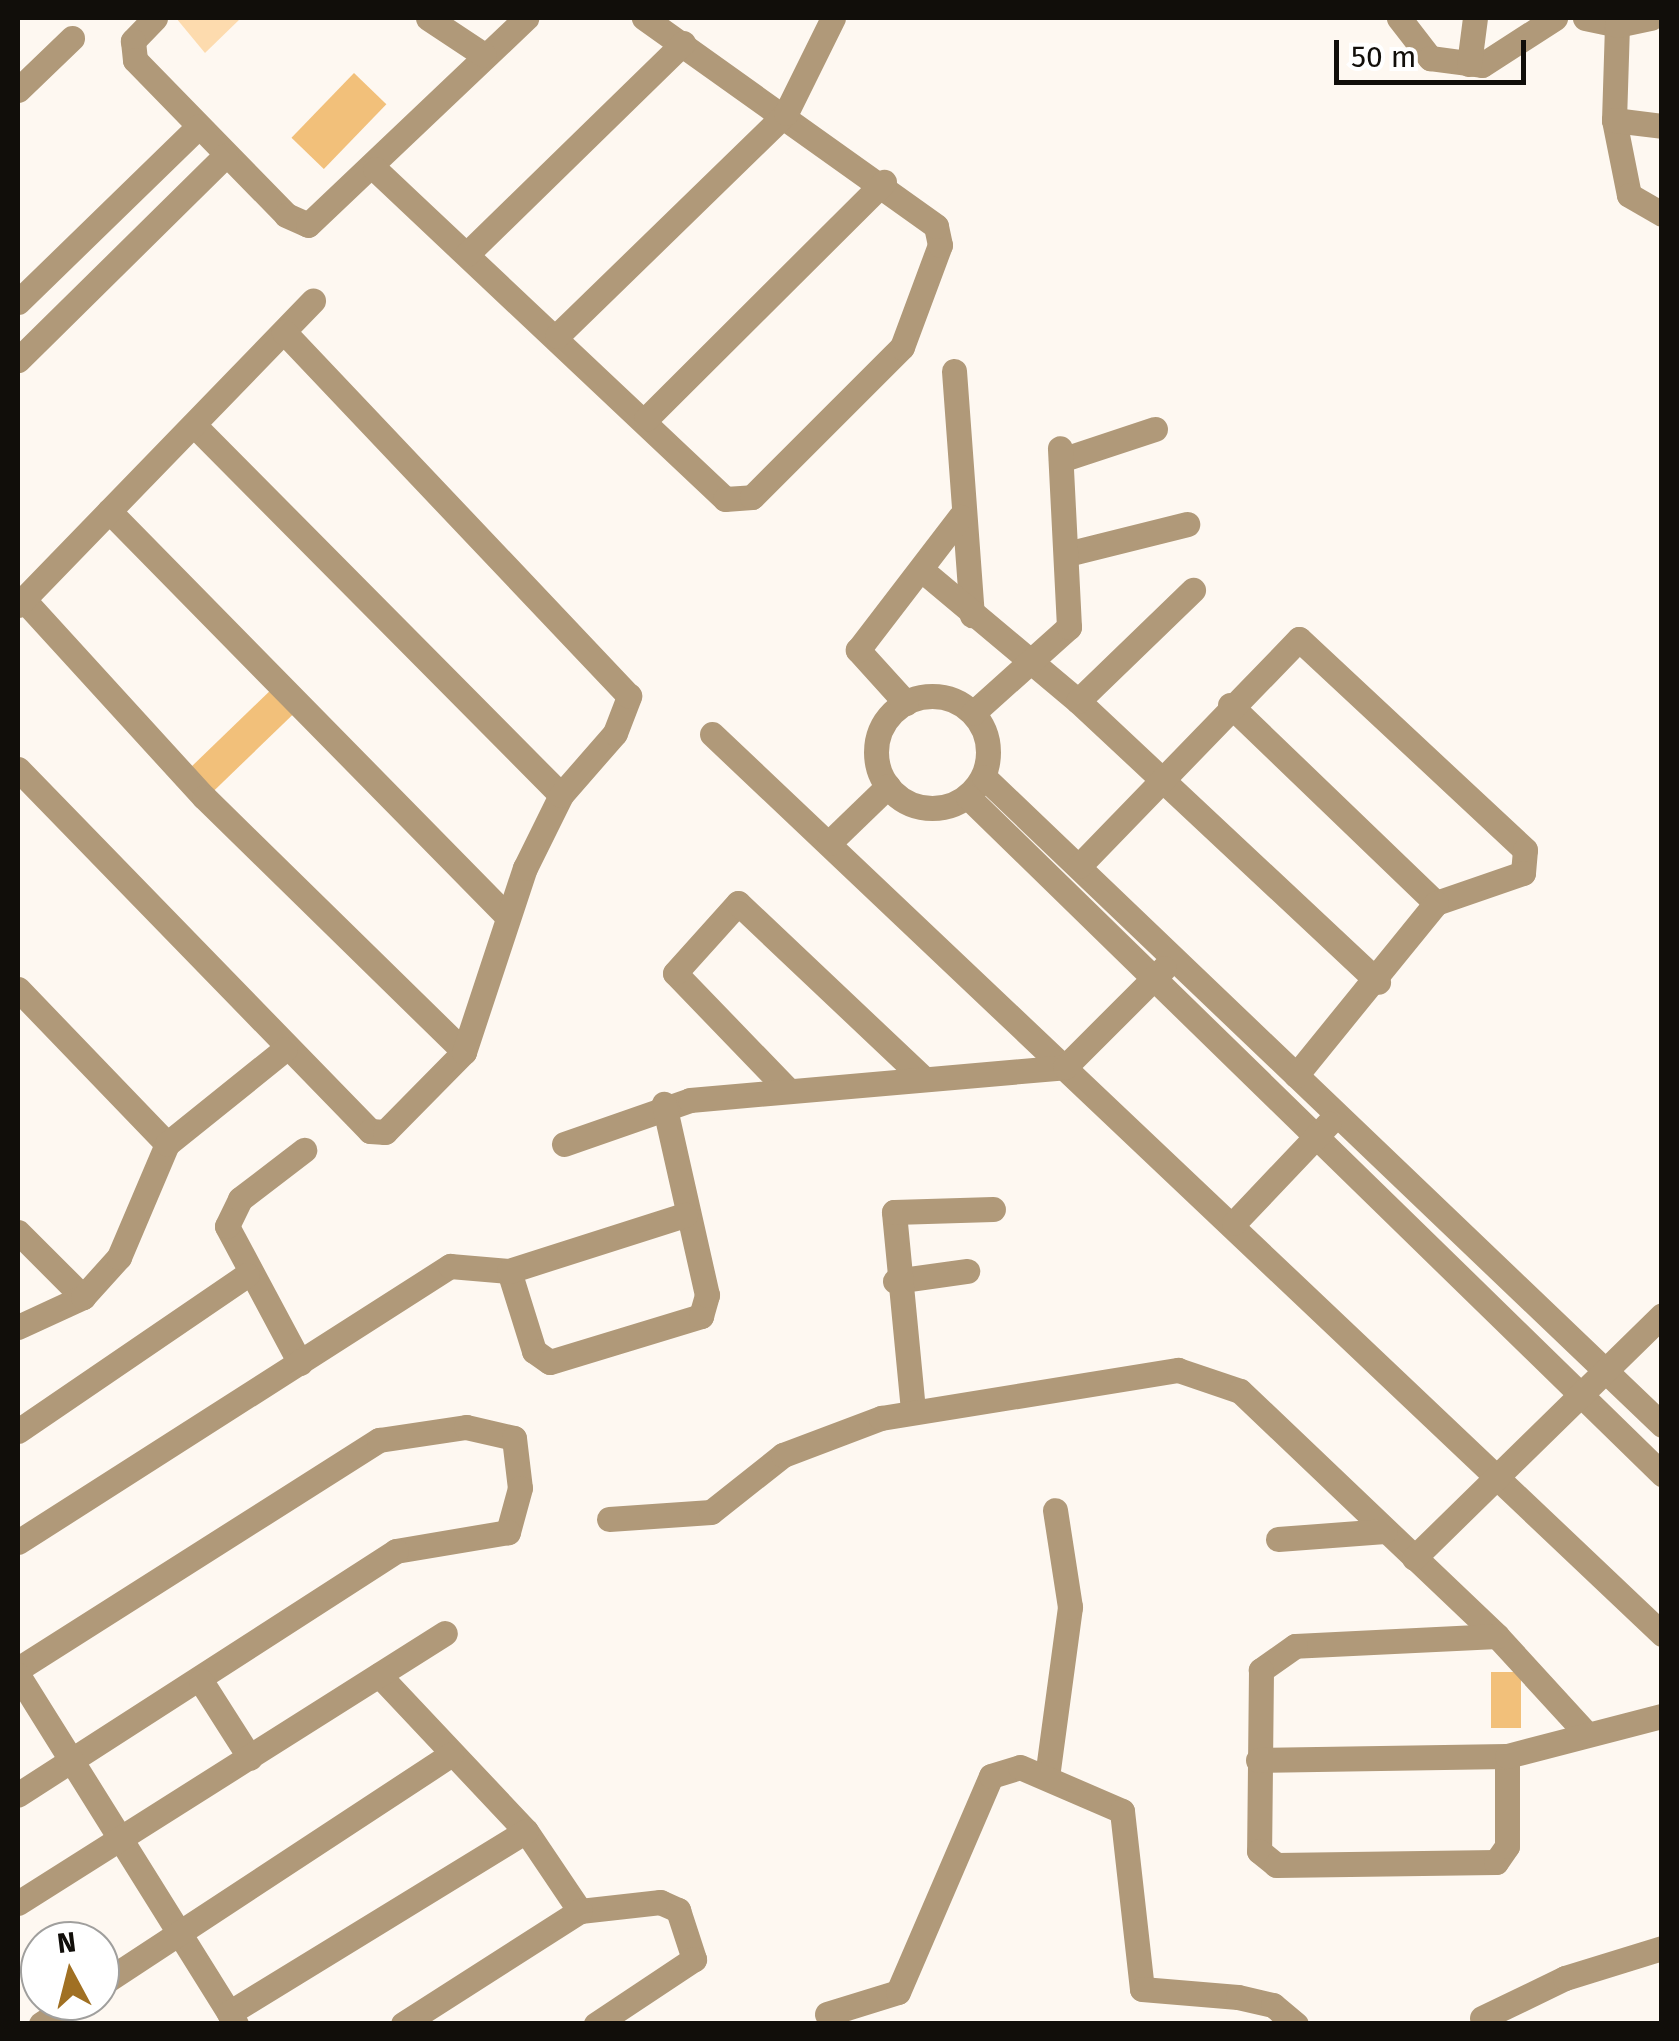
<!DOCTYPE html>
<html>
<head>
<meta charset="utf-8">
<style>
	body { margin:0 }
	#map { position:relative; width:1679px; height:2041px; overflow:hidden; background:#fef8f1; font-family:"Fira Sans",sans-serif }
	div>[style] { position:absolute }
	.green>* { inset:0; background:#f2c07a; transform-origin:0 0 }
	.water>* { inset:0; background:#fddbae }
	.street>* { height:25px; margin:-12.5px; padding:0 12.5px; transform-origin:12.5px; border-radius:12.5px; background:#b09979 }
	.street>.ring { margin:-12.5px; padding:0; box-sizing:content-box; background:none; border:25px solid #b09979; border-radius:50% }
	span { translate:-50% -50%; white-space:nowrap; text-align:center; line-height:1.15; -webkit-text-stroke:8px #fff; paint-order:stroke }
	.frame { position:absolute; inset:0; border:20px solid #110e0a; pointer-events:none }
	.north { position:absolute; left:20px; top:1921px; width:100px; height:100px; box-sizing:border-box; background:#fff; border:2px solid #a09f9d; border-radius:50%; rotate:353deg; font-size:28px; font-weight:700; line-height:40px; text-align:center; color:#110e0a }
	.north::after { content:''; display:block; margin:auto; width:35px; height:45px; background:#a07023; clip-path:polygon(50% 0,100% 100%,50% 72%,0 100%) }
	.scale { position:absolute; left:1334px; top:40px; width:192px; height:45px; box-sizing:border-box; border:5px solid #110e0a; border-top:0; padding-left:12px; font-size:30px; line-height:35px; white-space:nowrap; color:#110e0a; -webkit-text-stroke:8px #fff; paint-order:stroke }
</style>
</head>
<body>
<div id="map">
	<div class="green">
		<div style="left:354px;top:73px;width:45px;height:90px;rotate:44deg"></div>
		<div style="left:277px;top:684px;width:33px;height:131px;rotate:46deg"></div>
		<div style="left:1491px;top:1672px;width:30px;height:56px"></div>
	</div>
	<div class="water">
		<div style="clip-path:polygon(176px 18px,241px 18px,205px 53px)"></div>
	</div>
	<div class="street">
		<div style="left:155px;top:18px;width:32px;rotate:134deg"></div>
		<div style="left:133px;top:41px;width:19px;rotate:84deg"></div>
		<div style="left:135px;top:60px;width:216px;rotate:45.7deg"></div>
		<div style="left:286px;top:215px;width:24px;rotate:24deg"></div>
		<div style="left:308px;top:225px;width:301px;rotate:-43.5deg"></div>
		<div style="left:428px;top:18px;width:67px;rotate:33.5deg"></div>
		<div style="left:1399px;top:18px;width:51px;rotate:52.2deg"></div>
		<div style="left:1430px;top:58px;width:52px;rotate:7.7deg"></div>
		<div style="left:1482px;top:65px;width:87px;rotate:-32.8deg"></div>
		<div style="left:1585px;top:18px;width:33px;rotate:12deg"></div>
		<div style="left:1617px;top:25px;width:95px;rotate:91.8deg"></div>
		<div style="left:1614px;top:120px;width:76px;rotate:78.7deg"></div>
		<div style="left:1629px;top:195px;width:38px;rotate:30deg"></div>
		<div style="left:1617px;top:25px;width:35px;rotate:-12deg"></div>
		<div style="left:1469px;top:64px;width:46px;rotate:-82.6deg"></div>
		<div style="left:18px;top:90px;width:75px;rotate:-43.9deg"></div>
		<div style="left:1614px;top:120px;width:48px;rotate:7.1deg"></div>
		<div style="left:375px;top:169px;width:481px;rotate:43.3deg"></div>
		<div style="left:725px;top:499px;width:27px;rotate:-4deg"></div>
		<div style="left:752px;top:497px;width:212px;rotate:-45deg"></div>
		<div style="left:902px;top:347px;width:109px;rotate:-69.6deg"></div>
		<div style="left:940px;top:245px;width:19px;rotate:-102deg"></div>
		<div style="left:936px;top:226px;width:359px;rotate:-144.5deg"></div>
		<div style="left:467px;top:254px;width:302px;rotate:-44.3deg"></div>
		<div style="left:18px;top:302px;width:252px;rotate:-44.2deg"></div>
		<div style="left:557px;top:336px;width:320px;rotate:-44.2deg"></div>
		<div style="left:786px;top:113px;width:106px;rotate:-63.7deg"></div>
		<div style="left:18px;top:360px;width:291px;rotate:-44.6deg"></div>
		<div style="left:954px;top:371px;width:245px;rotate:85.8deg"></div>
		<div style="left:646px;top:419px;width:336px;rotate:-44.9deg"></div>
		<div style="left:194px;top:425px;width:521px;rotate:45.23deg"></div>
		<div style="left:1061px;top:460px;width:99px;rotate:-18.3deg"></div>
		<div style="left:109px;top:511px;width:565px;rotate:45.5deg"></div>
		<div style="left:1067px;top:554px;width:124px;rotate:-14deg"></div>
		<div style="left:923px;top:571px;width:202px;rotate:40deg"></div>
		<div style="left:1078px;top:701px;width:411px;rotate:43.1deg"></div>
		<div style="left:23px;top:599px;width:268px;rotate:47.6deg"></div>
		<div style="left:204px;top:797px;width:364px;rotate:44.4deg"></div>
		<div style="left:18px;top:605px;width:424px;rotate:-45.9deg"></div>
		<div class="ring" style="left:876px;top:696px;width:87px;height:87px"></div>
		<div style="left:1078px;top:701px;width:160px;rotate:-44deg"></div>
		<div style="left:906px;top:703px;width:72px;rotate:-132.2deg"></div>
		<div style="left:858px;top:650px;width:168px;rotate:-52.5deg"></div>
		<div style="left:1230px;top:705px;width:286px;rotate:43.9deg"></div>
		<div style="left:973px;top:713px;width:129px;rotate:-41.9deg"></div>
		<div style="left:1069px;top:627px;width:179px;rotate:-92.9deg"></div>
		<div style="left:712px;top:734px;width:1309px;rotate:43.45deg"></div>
		<div style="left:18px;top:769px;width:505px;rotate:45.8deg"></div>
		<div style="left:370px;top:1131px;width:15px;rotate:4deg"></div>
		<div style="left:385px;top:1132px;width:112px;rotate:-45.4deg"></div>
		<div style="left:464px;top:1052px;width:194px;rotate:-71.7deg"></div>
		<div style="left:525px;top:868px;width:81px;rotate:-63.7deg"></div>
		<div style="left:561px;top:795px;width:82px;rotate:-48.9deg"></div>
		<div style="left:615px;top:733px;width:40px;rotate:-69deg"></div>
		<div style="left:629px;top:696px;width:502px;rotate:-133.46deg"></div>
		<div style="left:984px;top:777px;width:938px;rotate:43.7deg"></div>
		<div style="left:968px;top:797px;width:970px;rotate:44.29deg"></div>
		<div style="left:829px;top:843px;width:82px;rotate:-44deg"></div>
		<div style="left:1079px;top:866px;width:316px;rotate:-45.9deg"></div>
		<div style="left:1299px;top:639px;width:309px;rotate:43deg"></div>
		<div style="left:1525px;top:850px;width:23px;rotate:95deg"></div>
		<div style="left:1523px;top:873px;width:92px;rotate:161deg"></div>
		<div style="left:1436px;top:903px;width:222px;rotate:129.1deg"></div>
		<div style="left:18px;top:989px;width:215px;rotate:46.1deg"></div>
		<div style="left:787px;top:1089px;width:161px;rotate:-134deg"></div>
		<div style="left:675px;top:973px;width:94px;rotate:-48deg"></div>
		<div style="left:738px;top:903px;width:256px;rotate:43.4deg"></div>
		<div style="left:564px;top:1144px;width:133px;rotate:-19.2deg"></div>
		<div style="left:690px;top:1100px;width:376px;rotate:-5deg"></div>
		<div style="left:1065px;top:1067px;width:140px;rotate:-45deg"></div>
		<div style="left:1234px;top:1223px;width:137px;rotate:-46.5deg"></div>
		<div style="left:18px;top:1232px;width:92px;rotate:45deg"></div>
		<div style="left:509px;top:1271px;width:84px;rotate:72.6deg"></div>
		<div style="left:534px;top:1351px;width:19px;rotate:35deg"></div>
		<div style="left:550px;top:1362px;width:158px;rotate:-16.9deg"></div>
		<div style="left:701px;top:1316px;width:22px;rotate:-74deg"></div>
		<div style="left:707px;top:1295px;width:196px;rotate:-102.7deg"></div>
		<div style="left:895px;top:1281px;width:73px;rotate:-7.9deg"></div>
		<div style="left:18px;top:1327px;width:72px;rotate:-24.8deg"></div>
		<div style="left:83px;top:1297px;width:54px;rotate:-48deg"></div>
		<div style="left:119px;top:1257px;width:123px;rotate:-67deg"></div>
		<div style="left:167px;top:1144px;width:151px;rotate:-38.8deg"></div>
		<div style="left:300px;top:1363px;width:155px;rotate:-118.1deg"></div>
		<div style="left:227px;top:1226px;width:30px;rotate:-64deg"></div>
		<div style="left:240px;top:1199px;width:81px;rotate:-37.4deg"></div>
		<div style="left:913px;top:1410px;width:199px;rotate:-95.5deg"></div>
		<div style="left:894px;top:1212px;width:99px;rotate:-1.7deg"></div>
		<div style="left:18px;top:1431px;width:277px;rotate:-34.3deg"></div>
		<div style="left:609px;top:1519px;width:102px;rotate:-3.9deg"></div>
		<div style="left:711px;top:1512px;width:92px;rotate:-38.4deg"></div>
		<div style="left:783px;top:1455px;width:105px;rotate:-20.7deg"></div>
		<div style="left:881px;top:1418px;width:301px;rotate:-9.2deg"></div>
		<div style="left:1178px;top:1370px;width:65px;rotate:18.7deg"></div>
		<div style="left:1240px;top:1391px;width:355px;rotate:43.6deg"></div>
		<div style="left:1497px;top:1636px;width:132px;rotate:47.5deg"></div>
		<div style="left:1278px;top:1539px;width:107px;rotate:-4.3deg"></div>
		<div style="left:18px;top:1542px;width:513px;rotate:-32.57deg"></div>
		<div style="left:450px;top:1266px;width:59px;rotate:4.8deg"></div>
		<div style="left:509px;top:1271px;width:185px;rotate:-17.7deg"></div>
		<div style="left:1414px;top:1558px;width:347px;rotate:-44.4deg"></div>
		<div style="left:1497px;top:1636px;width:202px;rotate:177.2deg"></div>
		<div style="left:1295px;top:1646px;width:42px;rotate:144.8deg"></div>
		<div style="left:1261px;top:1670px;width:181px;rotate:90.6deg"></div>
		<div style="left:1259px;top:1851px;width:22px;rotate:39deg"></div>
		<div style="left:1276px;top:1865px;width:220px;rotate:-0.8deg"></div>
		<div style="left:1496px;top:1862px;width:19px;rotate:-55deg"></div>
		<div style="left:1507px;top:1846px;width:90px;rotate:-90deg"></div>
		<div style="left:18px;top:1669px;width:428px;rotate:-32.4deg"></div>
		<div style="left:379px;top:1440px;width:88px;rotate:-8.5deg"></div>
		<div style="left:466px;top:1427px;width:49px;rotate:12.9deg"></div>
		<div style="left:514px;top:1438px;width:50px;rotate:83.2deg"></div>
		<div style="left:520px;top:1488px;width:46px;rotate:105.3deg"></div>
		<div style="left:508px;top:1532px;width:114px;rotate:170.4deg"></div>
		<div style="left:396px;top:1551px;width:450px;rotate:147.2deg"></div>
		<div style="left:18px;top:1675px;width:411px;rotate:58deg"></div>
		<div style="left:379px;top:1675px;width:214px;rotate:46.7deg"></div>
		<div style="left:526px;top:1831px;width:97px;rotate:56deg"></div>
		<div style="left:580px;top:1911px;width:81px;rotate:-6.4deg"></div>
		<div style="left:660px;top:1902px;width:20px;rotate:24deg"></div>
		<div style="left:678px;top:1910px;width:52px;rotate:71.9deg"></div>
		<div style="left:694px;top:1959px;width:118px;rotate:146.4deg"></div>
		<div style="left:201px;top:1681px;width:91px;rotate:57.5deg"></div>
		<div style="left:1258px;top:1760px;width:249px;rotate:-0.9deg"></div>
		<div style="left:1507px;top:1756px;width:160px;rotate:-14.5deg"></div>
		<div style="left:1047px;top:1777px;width:172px;rotate:-82.3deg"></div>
		<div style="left:1070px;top:1607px;width:98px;rotate:-98.8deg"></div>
		<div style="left:18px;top:1903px;width:505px;rotate:-32.31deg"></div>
		<div style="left:100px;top:1985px;width:420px;rotate:-33.3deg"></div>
		<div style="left:229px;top:2013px;width:348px;rotate:-31.5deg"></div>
		<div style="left:827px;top:2014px;width:74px;rotate:-17.2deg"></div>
		<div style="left:898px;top:1992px;width:235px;rotate:-66.7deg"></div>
		<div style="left:991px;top:1776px;width:30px;rotate:-17deg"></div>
		<div style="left:1020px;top:1767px;width:111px;rotate:23.3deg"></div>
		<div style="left:1122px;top:1811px;width:179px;rotate:83.6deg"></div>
		<div style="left:1142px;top:1989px;width:96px;rotate:4.8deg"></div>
		<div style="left:1238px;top:1997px;width:36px;rotate:13deg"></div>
		<div style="left:1273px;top:2005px;width:30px;rotate:40deg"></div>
		<div style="left:1482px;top:2018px;width:92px;rotate:-25.7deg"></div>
		<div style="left:1565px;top:1978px;width:102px;rotate:-17.2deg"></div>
		<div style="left:41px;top:2024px;width:42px;rotate:-33.3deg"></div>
		<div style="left:403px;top:2024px;width:210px;rotate:-32.6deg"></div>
	</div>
	<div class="frame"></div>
	<div class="north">N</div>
	<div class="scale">50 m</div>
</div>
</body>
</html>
